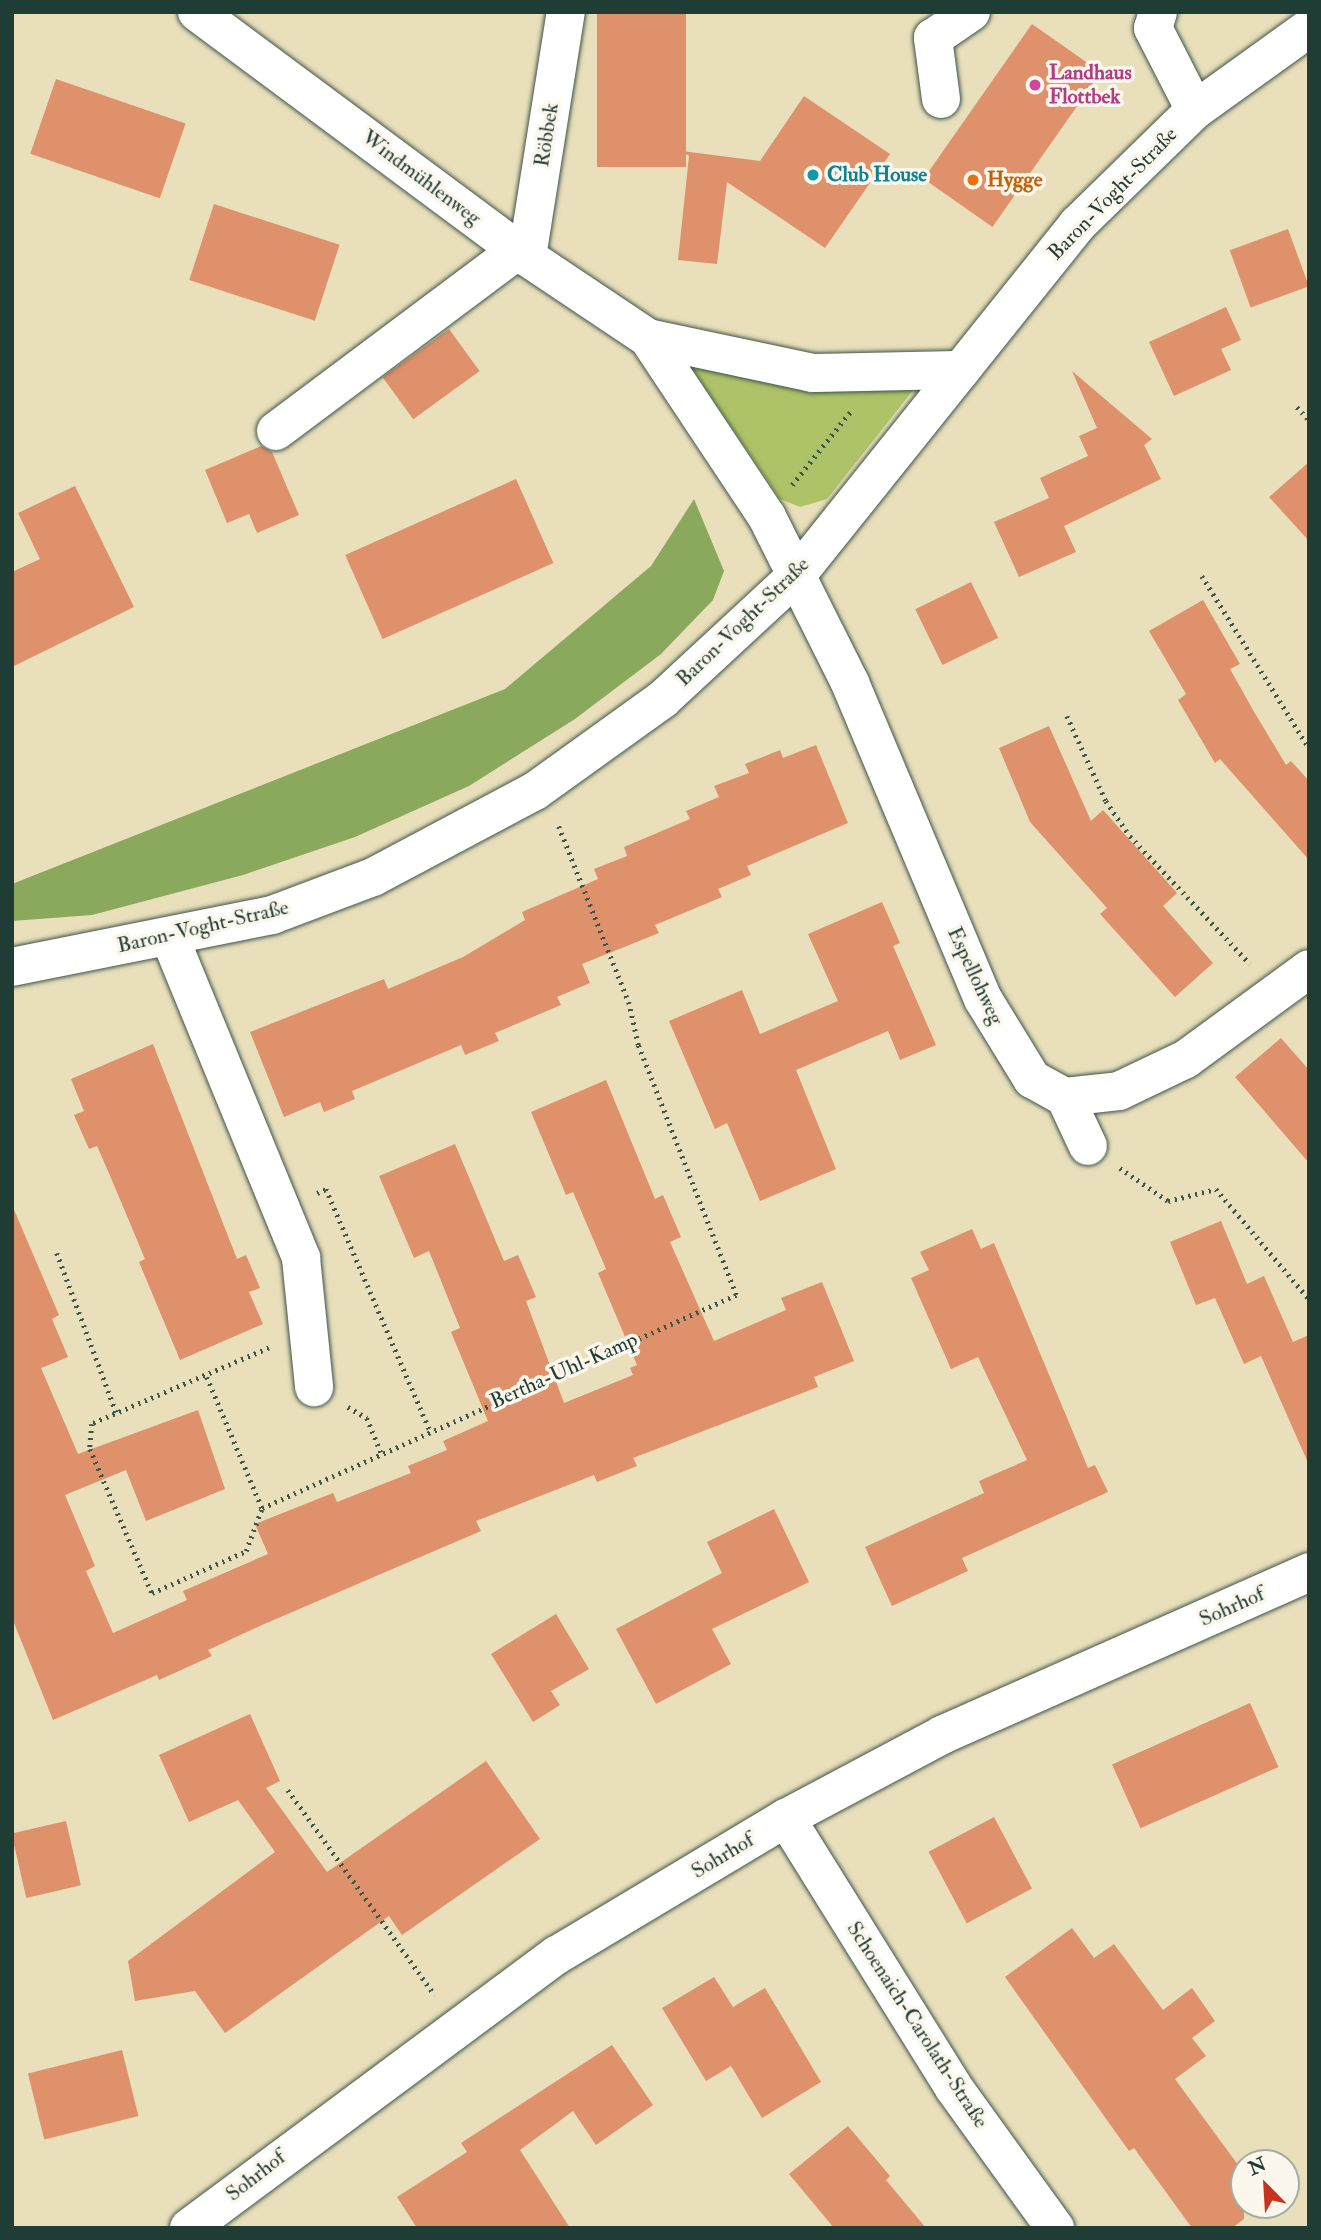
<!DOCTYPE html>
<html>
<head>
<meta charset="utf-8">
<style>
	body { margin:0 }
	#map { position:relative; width:1321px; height:2240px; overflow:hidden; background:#e9dfbb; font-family:"IM FELL Double Pica",serif }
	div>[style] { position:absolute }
	.green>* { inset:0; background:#aec367 }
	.forest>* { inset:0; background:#8aa95c }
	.building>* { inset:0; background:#de916b; transform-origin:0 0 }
	.path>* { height:4.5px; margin-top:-2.25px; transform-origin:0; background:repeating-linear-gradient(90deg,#3d5548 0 2px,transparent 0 7px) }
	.roads { filter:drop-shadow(0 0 2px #3d5548) drop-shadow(0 0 2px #3d5548) }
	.minor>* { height:38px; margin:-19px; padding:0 19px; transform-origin:19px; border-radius:19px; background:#fff }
	.dots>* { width:19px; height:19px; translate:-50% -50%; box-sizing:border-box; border:4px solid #fbf7ec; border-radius:50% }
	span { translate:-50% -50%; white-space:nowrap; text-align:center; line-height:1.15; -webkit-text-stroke:7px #fbf7ec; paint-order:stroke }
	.hotel-label { font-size:21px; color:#b23c85; font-weight:700 }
	.left { translate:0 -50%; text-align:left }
	.street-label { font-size:21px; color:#1f3d34 }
	.culture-label { font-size:21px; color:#0d838f; font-weight:700 }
	.food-label { font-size:21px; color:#c56008; font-weight:700 }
	.frame { position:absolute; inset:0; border:14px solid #1f3d34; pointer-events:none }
	.north { position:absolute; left:1230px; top:2149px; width:70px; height:70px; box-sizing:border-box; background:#fbf7ec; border:2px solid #a3ada2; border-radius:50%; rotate:336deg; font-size:19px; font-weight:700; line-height:28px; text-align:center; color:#1f3d34 }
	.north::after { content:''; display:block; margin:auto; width:24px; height:32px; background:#c8321e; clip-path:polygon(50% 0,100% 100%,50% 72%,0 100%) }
</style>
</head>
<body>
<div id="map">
	<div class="green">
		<div style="clip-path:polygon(689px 364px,914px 389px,827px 499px,800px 507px,780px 499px)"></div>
	</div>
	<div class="forest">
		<div style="clip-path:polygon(694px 499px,724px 571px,713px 600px,661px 654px,575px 719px,469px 786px,355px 837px,243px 875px,92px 915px,12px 921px,12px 884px,505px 689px,651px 566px)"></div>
	</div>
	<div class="building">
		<div style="left:597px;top:12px;width:89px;height:155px"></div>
		<div style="left:1032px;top:24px;width:84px;height:189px;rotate:35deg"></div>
		<div style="left:56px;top:79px;width:137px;height:79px;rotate:19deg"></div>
		<div style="clip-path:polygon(804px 96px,890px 154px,825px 248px,727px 182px,717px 264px,678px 260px,689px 156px,682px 151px,760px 161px)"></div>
		<div style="left:214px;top:204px;width:132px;height:80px;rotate:18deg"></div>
		<div style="left:1288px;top:229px;width:61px;height:62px;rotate:70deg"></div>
		<div style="clip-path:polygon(1226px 307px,1241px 340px,1221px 349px,1231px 370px,1174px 396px,1149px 342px)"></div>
		<div style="left:449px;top:329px;width:52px;height:82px;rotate:54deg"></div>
		<div style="clip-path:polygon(1072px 371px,1152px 439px,1144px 445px,1161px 479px,1064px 526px,1076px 552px,1019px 577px,994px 522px,1049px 498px,1040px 478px,1088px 456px,1079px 436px,1097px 428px)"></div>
		<div style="clip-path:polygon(261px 446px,272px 452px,299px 515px,257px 533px,249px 514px,227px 523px,205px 470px)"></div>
		<div style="clip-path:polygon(1309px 462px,1309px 541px,1269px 497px)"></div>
		<div style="left:516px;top:479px;width:92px;height:187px;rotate:66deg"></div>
		<div style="clip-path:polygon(75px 486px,134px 607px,12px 667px,12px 572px,40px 559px,18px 513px)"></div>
		<div style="left:971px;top:582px;width:62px;height:62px;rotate:64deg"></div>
		<div style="clip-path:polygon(1203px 600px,1240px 664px,1230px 669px,1253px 710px,1286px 765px,1291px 761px,1309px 781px,1309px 860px,1220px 759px,1215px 763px,1178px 700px,1186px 694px,1149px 631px)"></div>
		<div style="clip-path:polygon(1049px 726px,1091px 821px,1103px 810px,1177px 893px,1163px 906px,1213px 963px,1175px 997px,1100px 914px,1107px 908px,1030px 822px,999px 748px)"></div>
		<div style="clip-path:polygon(816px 745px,848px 823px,747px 866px,751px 875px,718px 889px,722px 897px,655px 925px,659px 933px,582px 964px,590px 983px,557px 997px,561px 1005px,495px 1033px,499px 1041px,465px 1055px,461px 1045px,352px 1091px,355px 1099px,324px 1112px,320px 1102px,284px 1117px,250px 1032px,384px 979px,388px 989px,463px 957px,525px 920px,522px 912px,598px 879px,594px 869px,627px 856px,624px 847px,690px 819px,686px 811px,719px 797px,714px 786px,749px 773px,745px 764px,780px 750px,783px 758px)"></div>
		<div style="clip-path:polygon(882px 902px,900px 943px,893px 946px,936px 1045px,900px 1060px,888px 1031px,796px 1070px,836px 1169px,760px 1201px,727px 1123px,715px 1129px,669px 1021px,742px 990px,760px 1034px,838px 1001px,808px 934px)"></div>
		<div style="clip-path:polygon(1281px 1038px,1309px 1070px,1309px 1163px,1235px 1077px)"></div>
		<div style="clip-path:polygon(153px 1044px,237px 1259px,246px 1255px,260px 1288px,249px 1292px,263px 1324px,180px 1360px,139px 1262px,145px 1259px,111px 1178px,97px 1146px,89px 1149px,74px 1115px,84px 1111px,71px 1079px)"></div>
		<div style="clip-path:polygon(606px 1080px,655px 1199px,663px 1195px,681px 1237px,670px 1242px,714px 1341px,786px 1310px,781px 1298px,822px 1282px,854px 1361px,814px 1377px,818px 1387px,633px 1458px,637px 1466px,597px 1482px,594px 1475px,476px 1521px,481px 1531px,262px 1625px,208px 1650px,212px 1656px,159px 1680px,157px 1675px,53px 1720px,12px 1618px,12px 1205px,59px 1315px,52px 1319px,68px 1357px,41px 1368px,78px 1454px,198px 1410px,225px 1489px,146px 1521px,126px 1470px,65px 1495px,95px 1566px,86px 1571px,113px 1633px,187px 1600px,183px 1591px,268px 1554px,255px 1524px,333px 1493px,337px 1502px,411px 1473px,408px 1466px,447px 1450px,443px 1441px,488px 1421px,451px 1332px,460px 1328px,429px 1251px,414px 1258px,379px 1176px,455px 1144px,504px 1261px,518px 1255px,536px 1297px,526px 1301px,564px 1403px,633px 1375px,630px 1368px,637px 1365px,598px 1273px,606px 1269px,573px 1192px,566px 1195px,531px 1112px)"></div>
		<div style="clip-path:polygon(1221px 1221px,1247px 1284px,1264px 1276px,1293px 1342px,1309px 1335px,1309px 1465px,1261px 1356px,1244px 1364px,1215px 1298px,1196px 1305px,1170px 1242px)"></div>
		<div style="clip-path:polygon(972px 1229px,981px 1249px,994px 1243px,1088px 1468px,1095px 1465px,1108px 1492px,962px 1558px,968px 1571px,892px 1606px,865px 1547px,984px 1493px,979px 1481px,1027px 1460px,978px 1357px,951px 1369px,911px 1278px,929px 1270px,920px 1252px)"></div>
		<div style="clip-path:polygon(774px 1509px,809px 1582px,712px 1629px,731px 1664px,656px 1704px,616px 1629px,722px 1573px,707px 1542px)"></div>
		<div style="clip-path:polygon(556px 1614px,589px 1669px,551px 1691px,560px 1705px,533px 1722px,491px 1654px)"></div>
		<div style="left:1250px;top:1703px;width:70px;height:151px;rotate:66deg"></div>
		<div style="clip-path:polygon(250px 1714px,280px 1781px,266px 1788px,327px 1872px,486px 1761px,540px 1839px,402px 1935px,389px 1916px,225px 2033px,195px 1991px,135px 2001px,128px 1961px,275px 1852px,238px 1800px,189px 1822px,159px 1755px)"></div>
		<div style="left:994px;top:1817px;width:81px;height:74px;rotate:62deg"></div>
		<div style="left:66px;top:1821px;width:66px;height:56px;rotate:77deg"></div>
		<div style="clip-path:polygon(1072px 1928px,1094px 1958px,1114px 1944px,1163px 2010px,1192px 1988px,1215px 2021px,1192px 2038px,1206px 2056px,1175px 2079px,1244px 2173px,1244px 2219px,1232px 2228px,1192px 2228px,1134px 2148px,1129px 2151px,1005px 1977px)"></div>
		<div style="clip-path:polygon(714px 1977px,733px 2007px,765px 1988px,821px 2082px,762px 2118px,731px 2066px,706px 2081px,662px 2008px)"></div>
		<div style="clip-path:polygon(612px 2045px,653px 2105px,596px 2145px,573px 2111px,520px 2150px,570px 2228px,417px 2228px,397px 2197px,467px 2152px,461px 2143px)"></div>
		<div style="left:122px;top:2050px;width:68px;height:97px;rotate:76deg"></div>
		<div style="clip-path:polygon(848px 2126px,890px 2176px,886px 2180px,926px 2228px,834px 2228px,789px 2174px)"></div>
	</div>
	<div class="path">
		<div style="left:1297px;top:407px;width:18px;rotate:47deg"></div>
		<div style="left:792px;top:485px;width:93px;rotate:-51.5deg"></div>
		<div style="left:1202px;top:576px;width:203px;rotate:58.1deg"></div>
		<div style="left:1067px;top:716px;width:94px;rotate:65.4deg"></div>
		<div style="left:1106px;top:801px;width:42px;rotate:55.6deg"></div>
		<div style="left:1130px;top:836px;width:175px;rotate:46.8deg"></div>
		<div style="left:1120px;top:1168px;width:58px;rotate:34.5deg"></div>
		<div style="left:1168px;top:1201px;width:49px;rotate:-14deg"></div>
		<div style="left:1216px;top:1189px;width:144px;rotate:49.8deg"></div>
		<div style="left:317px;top:1193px;width:10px;rotate:-24deg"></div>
		<div style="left:326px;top:1189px;width:263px;rotate:66.7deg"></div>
		<div style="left:57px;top:1253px;width:172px;rotate:69.6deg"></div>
		<div style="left:269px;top:1348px;width:193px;rotate:156.8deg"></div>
		<div style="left:92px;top:1424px;width:25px;rotate:95deg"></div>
		<div style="left:90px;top:1449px;width:157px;rotate:66.7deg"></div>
		<div style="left:152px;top:1593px;width:103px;rotate:-24.1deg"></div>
		<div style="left:246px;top:1551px;width:46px;rotate:-69.6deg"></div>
		<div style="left:262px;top:1508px;width:520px;rotate:-24.2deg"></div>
		<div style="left:736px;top:1295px;width:269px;rotate:-111.4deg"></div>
		<div style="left:638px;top:1045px;width:42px;rotate:-102.4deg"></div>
		<div style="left:629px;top:1004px;width:192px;rotate:-111.7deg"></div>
		<div style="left:207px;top:1377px;width:142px;rotate:67.2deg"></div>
		<div style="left:348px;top:1407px;width:22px;rotate:30deg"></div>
		<div style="left:367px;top:1418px;width:37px;rotate:68deg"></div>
		<div style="left:288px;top:1790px;width:252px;rotate:54.4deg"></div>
	</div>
	<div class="roads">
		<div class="minor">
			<div style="left:197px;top:12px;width:411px;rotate:36.6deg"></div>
			<div style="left:527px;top:257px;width:146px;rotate:33.8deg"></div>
			<div style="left:648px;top:338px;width:215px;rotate:56.4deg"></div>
			<div style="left:767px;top:517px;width:186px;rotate:63.4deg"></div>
			<div style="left:850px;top:683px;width:343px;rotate:67.2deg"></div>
			<div style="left:983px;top:999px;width:94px;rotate:58.5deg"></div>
			<div style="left:1032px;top:1079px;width:38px;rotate:29deg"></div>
			<div style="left:1065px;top:1097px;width:54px;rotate:-6.3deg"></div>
			<div style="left:1119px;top:1091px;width:74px;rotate:-25.5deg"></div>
			<div style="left:1186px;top:1059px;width:152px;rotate:-36.2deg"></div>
			<div style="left:1158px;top:12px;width:17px;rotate:107deg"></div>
			<div style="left:1153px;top:28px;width:92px;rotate:62.9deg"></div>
			<div style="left:941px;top:99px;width:62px;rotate:-97.5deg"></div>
			<div style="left:933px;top:38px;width:46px;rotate:-34.4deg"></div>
			<div style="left:527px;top:257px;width:248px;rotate:-81deg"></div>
			<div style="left:648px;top:338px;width:168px;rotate:12deg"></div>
			<div style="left:812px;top:373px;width:149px;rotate:-1.2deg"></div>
			<div style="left:276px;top:431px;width:302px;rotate:-36.8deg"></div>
			<div style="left:170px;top:938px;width:346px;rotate:67.7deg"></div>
			<div style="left:301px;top:1258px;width:130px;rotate:84.2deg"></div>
			<div style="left:12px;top:967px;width:265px;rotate:-11.3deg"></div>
			<div style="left:272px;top:915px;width:108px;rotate:-20.6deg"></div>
			<div style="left:373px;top:877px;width:183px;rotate:-28deg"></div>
			<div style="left:535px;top:791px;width:158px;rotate:-35.7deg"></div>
			<div style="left:663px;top:699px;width:181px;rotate:-42.8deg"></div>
			<div style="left:796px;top:576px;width:451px;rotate:-51.3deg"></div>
			<div style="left:1078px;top:224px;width:163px;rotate:-44.3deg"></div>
			<div style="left:1195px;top:110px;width:140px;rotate:-35.7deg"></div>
			<div style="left:1065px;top:1097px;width:54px;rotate:64.9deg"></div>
			<div style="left:786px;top:1818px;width:318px;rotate:58.1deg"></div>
			<div style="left:954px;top:2088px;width:173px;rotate:54.2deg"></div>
			<div style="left:189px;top:2228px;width:458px;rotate:-36.6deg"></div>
			<div style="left:557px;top:1955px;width:267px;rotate:-30.9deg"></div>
			<div style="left:786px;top:1818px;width:177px;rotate:-28deg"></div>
			<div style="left:942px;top:1735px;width:402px;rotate:-23.9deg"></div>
		</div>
	</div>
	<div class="dots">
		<div style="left:1035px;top:85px;background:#d1479c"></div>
		<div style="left:813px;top:175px;background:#0f9aa8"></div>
		<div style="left:973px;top:180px;background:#e8710a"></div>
	</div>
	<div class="hotel-label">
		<span class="left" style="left:1049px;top:85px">Landhaus<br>Flottbek</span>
	</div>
	<div class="street-label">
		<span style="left:547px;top:135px;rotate:-81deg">Röbbek</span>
		<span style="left:421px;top:178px;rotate:37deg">Windmühlenweg</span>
		<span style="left:1113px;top:194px;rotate:-46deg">Baron-Voght-Straße</span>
		<span style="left:743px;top:622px;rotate:-44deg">Baron-Voght-Straße</span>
		<span style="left:203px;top:927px;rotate:-13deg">Baron-Voght-Straße</span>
		<span style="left:975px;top:976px;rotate:65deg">Espellohweg</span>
		<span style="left:564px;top:1371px;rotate:-24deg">Bertha-Uhl-Kamp</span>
		<span style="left:1232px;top:1607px;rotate:-24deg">Sohrhof</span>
		<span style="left:723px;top:1856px;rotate:-31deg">Sohrhof</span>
		<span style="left:917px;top:2025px;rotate:57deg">Schoenaich-Carolath-Straße</span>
		<span style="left:256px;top:2176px;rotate:-38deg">Sohrhof</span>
	</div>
	<div class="culture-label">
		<span class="left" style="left:827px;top:175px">Club House</span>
	</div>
	<div class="food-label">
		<span class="left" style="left:987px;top:180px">Hygge</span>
	</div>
	<div class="frame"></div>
	<div class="north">N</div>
</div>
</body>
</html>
